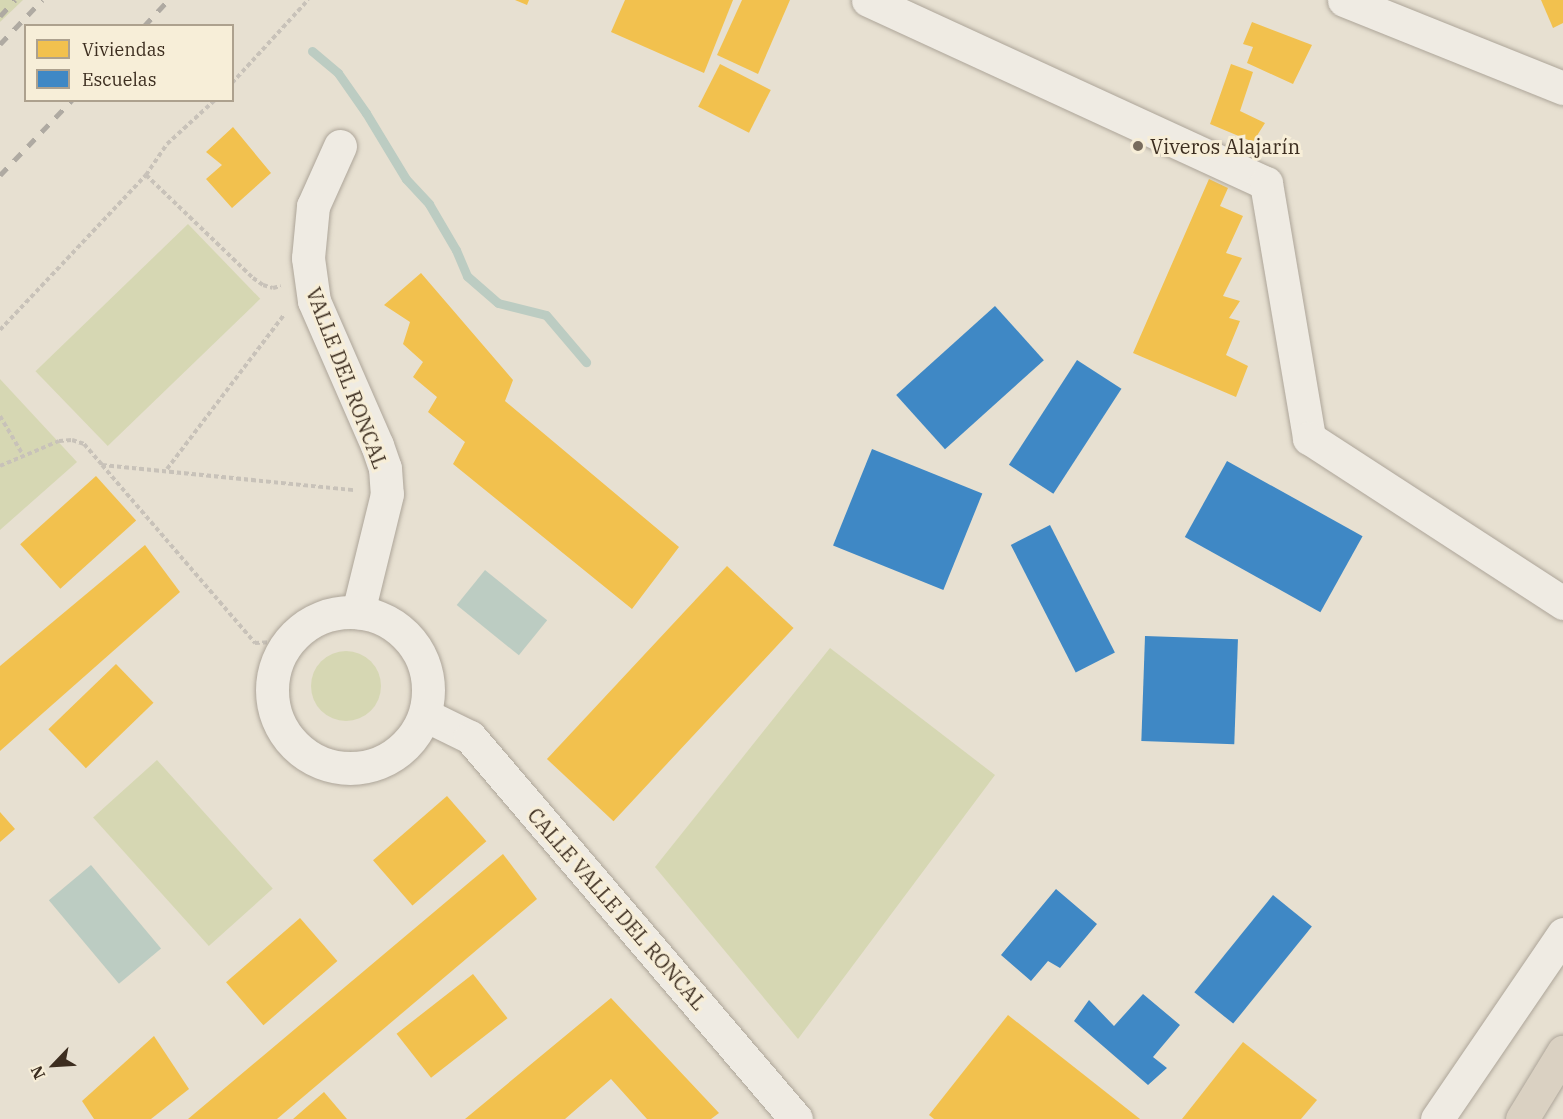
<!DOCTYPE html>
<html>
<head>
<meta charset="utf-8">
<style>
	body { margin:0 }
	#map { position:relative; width:1563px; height:1119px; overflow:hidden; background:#e7e0d1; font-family:"IBM Plex Serif",serif }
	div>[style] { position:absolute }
	.green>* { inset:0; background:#d6d7b3; transform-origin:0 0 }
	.round { border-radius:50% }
	.water>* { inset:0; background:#bcccc2; transform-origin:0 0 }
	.homes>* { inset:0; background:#f2c14e; transform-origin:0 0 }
	.schools>* { inset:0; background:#3f88c5; transform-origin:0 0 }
	.stream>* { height:9px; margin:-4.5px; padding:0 4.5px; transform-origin:4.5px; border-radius:4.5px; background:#bcccc2 }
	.path>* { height:4px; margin-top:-2px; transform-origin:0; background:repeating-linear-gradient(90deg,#c8c2b9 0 4.5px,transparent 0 7.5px) }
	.roads { filter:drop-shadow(0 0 2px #ada599) drop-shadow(0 0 2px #ada599) }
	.minor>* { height:33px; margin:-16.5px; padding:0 16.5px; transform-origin:16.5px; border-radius:16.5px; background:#efebe3 }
	.minor>.ring { margin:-16.5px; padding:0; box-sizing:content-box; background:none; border:33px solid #efebe3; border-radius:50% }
	.highway>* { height:33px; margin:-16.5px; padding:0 16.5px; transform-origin:16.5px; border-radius:16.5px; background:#dad1c2 }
	.rail>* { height:4.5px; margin-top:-2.25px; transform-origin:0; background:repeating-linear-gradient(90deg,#afaaa2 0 10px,transparent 0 20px) }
	.dots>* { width:16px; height:16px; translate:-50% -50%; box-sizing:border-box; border:3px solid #f7eed8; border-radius:50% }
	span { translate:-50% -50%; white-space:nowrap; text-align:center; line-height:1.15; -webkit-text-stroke:6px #f7eed8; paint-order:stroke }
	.poi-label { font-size:20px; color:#3d2e20 }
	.left { translate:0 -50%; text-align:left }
	.street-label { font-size:20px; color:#3d2e20 }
	.legend { position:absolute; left:24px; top:24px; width:210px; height:78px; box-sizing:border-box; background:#f7eed8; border:2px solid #ada18e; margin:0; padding:8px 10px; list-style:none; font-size:18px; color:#3d2e20 }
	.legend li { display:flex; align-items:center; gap:12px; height:30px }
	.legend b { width:30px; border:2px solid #ada18e }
	.north { position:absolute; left:24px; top:1035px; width:60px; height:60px; -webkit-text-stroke:4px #f7eed8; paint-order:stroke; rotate:245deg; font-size:16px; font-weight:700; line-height:24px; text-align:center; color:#3d2e20 }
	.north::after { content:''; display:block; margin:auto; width:21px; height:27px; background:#3d2e20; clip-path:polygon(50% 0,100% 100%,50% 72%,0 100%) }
</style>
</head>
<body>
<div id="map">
	<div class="green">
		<div style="clip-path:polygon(0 0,23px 0,0 22px)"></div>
		<div style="left:188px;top:224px;width:104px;height:212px;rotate:46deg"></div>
		<div style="clip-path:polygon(0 379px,77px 462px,0 530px)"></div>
		<div style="clip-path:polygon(830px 648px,995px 775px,798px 1039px,655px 867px)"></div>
		<div class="round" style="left:311px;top:651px;width:70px;height:70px"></div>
		<div style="left:157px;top:760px;width:173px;height:86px;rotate:48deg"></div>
	</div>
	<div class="water">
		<div style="left:485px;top:570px;width:80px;height:45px;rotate:39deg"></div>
		<div style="left:91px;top:865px;width:109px;height:55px;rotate:50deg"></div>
	</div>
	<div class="homes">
		<div style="clip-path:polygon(515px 0,529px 0,527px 5px)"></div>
		<div style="clip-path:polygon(625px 0,733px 0,704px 73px,611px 32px)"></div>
		<div style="clip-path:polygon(742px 0,790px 0,758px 74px,717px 55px)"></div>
		<div style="clip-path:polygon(1541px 0,1563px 0,1563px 23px,1553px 28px)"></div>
		<div style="clip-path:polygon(1252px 22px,1312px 45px,1293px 84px,1247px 63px,1253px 47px,1243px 44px)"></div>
		<div style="left:720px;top:64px;width:57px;height:48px;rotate:27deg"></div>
		<div style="clip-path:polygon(1231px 64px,1253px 72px,1240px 111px,1265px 123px,1253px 142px,1210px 124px)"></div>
		<div style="clip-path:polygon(233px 127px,271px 173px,232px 208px,206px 179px,222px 165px,206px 152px)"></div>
		<div style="clip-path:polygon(1209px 179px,1228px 188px,1220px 206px,1243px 216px,1226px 253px,1242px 258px,1223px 296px,1240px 301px,1229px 318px,1240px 321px,1226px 355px,1248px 366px,1236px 397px,1133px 353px)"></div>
		<div style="clip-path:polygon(421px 273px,513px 380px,505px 401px,679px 547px,632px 609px,453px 464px,465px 442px,428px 412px,437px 397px,413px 377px,423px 362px,403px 344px,410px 322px,384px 305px)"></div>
		<div style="left:96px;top:476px;width:60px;height:102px;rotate:48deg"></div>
		<div style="clip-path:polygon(145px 545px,180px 592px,0 751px,0 666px)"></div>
		<div style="left:727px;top:566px;width:91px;height:264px;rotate:43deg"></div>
		<div style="left:116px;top:664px;width:54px;height:94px;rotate:46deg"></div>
		<div style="left:447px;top:796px;width:60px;height:98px;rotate:49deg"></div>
		<div style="clip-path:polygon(0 812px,15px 829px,0 842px)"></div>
		<div style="clip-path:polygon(503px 854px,537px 899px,277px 1119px,188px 1119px)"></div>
		<div style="left:300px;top:918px;width:57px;height:98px;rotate:49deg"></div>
		<div style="left:473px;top:974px;width:56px;height:97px;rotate:52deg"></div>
		<div style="clip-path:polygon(611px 998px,719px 1113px,711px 1119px,647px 1119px,611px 1079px,565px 1119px,465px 1119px)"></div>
		<div style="clip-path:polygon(1008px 1015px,1140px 1119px,934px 1119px,929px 1115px)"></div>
		<div style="clip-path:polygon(154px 1036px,189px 1089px,151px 1119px,94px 1119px,82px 1101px)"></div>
		<div style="clip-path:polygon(1243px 1042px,1317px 1100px,1301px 1119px,1182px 1119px)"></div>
		<div style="clip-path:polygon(324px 1092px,347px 1119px,293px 1119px)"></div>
	</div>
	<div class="schools">
		<div style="left:995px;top:306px;width:73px;height:133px;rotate:48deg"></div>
		<div style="left:1077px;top:360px;width:53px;height:125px;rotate:33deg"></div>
		<div style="left:872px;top:449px;width:119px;height:104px;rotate:22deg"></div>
		<div style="left:1227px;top:461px;width:155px;height:87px;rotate:29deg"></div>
		<div style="left:1050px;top:525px;width:143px;height:44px;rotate:63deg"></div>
		<div style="left:1145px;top:636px;width:93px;height:105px;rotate:2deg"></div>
		<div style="clip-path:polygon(1056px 889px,1097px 924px,1060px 968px,1048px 961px,1031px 981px,1001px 955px)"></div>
		<div style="left:1273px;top:895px;width:50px;height:125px;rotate:39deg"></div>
		<div style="clip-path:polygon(1143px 994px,1180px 1025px,1153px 1057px,1167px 1068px,1148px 1085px,1074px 1021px,1089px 1000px,1114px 1026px)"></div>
	</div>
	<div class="stream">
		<div style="left:312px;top:51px;width:34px;rotate:40deg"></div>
		<div style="left:338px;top:73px;width:49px;rotate:55deg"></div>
		<div style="left:366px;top:113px;width:77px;rotate:58.8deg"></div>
		<div style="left:406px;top:179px;width:34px;rotate:47deg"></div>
		<div style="left:429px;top:204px;width:53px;rotate:59.6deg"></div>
		<div style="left:456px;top:250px;width:28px;rotate:67deg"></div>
		<div style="left:467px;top:276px;width:41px;rotate:41.1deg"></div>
		<div style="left:498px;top:303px;width:49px;rotate:14deg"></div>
		<div style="left:546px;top:315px;width:62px;rotate:49.6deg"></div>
	</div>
	<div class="path">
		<div style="left:232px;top:83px;width:113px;rotate:-47.5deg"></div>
		<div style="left:146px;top:175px;width:149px;rotate:43.9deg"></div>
		<div style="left:253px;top:278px;width:12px;rotate:35deg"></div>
		<div style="left:263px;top:285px;width:10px;rotate:17deg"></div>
		<div style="left:273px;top:288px;width:8px;rotate:-14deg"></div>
		<div style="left:0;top:330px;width:213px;rotate:-46.7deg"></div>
		<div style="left:146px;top:175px;width:37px;rotate:-56deg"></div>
		<div style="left:167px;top:144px;width:65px;rotate:-42.5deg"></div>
		<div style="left:0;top:416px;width:45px;rotate:59.5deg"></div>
		<div style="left:102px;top:465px;width:235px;rotate:49.3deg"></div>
		<div style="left:255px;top:643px;width:33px;rotate:-3deg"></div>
		<div style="left:0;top:466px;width:64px;rotate:-23deg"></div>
		<div style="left:59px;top:441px;width:13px;rotate:-4deg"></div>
		<div style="left:72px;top:440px;width:13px;rotate:18deg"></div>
		<div style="left:84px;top:444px;width:28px;rotate:49deg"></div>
		<div style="left:102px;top:465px;width:253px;rotate:5.7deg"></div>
		<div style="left:167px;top:469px;width:193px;rotate:-52.8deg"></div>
	</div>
	<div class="roads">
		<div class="minor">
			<div style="left:868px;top:0;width:438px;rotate:24.7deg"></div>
			<div style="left:1266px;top:183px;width:259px;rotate:80.4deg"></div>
			<div style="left:1309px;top:438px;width:303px;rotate:33deg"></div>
			<div style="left:1344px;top:0;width:236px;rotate:21.9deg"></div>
			<div style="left:340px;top:146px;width:66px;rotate:114.2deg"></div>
			<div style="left:313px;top:206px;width:52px;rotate:95.5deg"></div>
			<div style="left:308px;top:258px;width:43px;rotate:82.1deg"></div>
			<div style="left:314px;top:301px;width:157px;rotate:66.4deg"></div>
			<div style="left:377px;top:445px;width:24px;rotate:71deg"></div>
			<div style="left:385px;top:468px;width:26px;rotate:86deg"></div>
			<div style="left:387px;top:494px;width:122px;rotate:103.8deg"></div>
			<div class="ring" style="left:272px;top:612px;width:123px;height:123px"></div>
			<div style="left:425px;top:715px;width:50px;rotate:26.1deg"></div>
			<div style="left:470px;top:737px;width:502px;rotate:49.52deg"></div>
			<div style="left:1437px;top:1119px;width:224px;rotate:-55.7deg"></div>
		</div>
		<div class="highway">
			<div style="left:1522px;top:1119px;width:79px;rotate:-58.5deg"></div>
		</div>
	</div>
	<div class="rail">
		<div style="left:0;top:16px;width:22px;rotate:-47deg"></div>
		<div style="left:144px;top:26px;width:35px;rotate:-47deg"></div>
		<div style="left:0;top:44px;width:61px;rotate:-46.3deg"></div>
		<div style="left:0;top:175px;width:104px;rotate:-46.2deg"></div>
	</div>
	<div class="dots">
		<div style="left:1138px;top:146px;background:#786c5e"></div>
	</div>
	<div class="poi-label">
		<span class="left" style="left:1150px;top:146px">Viveros Alajarín</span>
	</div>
	<div class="street-label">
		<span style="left:347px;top:378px;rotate:69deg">VALLE DEL RONCAL</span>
		<span style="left:617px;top:909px;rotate:49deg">CALLE VALLE DEL RONCAL</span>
	</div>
	<ul class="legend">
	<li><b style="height:16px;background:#f2c14e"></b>Viviendas</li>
	<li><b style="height:16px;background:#3f88c5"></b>Escuelas</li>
	</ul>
	<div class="north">N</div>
</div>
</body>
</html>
